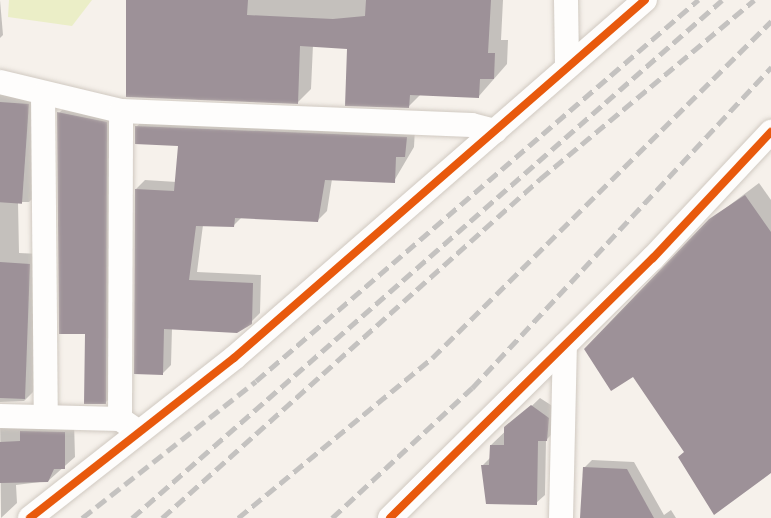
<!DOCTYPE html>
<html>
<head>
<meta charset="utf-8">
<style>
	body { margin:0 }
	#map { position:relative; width:771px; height:518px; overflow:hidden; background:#f6f1eb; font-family:Signika,sans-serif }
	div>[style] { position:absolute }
	.green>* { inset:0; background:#ebeec7 }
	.shadow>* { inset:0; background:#0003 }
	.building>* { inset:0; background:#9d9198; transform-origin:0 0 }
	.roads { filter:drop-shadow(0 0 2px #d0c9c1) drop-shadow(0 0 2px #d0c9c1) }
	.street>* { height:24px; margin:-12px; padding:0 12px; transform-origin:12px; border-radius:12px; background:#fefdfc }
	.rail>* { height:4.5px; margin-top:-2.25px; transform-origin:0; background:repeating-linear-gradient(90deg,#c4c2c0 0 12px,transparent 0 18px) }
	.cycleway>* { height:8px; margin:-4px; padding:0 4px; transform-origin:4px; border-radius:4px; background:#e8590c }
	span { translate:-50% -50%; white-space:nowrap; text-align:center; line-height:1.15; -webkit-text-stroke:6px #fff; paint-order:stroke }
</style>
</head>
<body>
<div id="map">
	<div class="green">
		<div style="clip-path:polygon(9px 0,92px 0,72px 26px,8px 17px)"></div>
	</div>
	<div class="shadow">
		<div style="clip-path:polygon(0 0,3px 35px,0 38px)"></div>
		<div style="clip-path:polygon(128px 0,503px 0,501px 40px,508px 40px,507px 64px,479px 96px,421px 94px,408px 107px,348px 48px,313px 45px,311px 89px,298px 102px)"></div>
		<div style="clip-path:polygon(0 94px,39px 94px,39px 192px,29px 202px,18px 202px,19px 253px,40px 254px,34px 391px,24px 401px,0 402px)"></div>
		<div style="clip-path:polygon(67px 105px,114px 114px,113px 395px,105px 403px,87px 332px,59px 113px)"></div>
		<div style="clip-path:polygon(146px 118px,415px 128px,414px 147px,394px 181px,332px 179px,327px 211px,318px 220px,242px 217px,234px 225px,203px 225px,197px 272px,261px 275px,260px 313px,251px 322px,172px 328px,171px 365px,162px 374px,136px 189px,145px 180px,177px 182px,180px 144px,137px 126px)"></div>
		<div style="clip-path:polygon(759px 183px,771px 200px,771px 471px,686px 451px,710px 220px)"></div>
		<div style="clip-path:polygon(540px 398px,557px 409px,555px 431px,546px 440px,545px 495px,536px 503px,483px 465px,491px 457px,491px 445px)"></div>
		<div style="clip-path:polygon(0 410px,74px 422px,75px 457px,48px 481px,16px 485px,17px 503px,1px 518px)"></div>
		<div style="clip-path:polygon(592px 460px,634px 462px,664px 515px,671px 510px,676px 518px,581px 518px,584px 468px)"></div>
	</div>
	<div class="building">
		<div style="clip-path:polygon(126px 0,248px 0,247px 15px,333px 19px,365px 16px,366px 0,491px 0,488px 53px,495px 53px,494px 79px,480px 79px,479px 98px,410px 95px,409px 108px,345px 106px,347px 49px,300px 46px,298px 104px,126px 97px)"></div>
		<div style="left:0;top:102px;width:29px;height:100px;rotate:4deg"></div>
		<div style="clip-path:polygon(57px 112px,107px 122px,106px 404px,84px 404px,85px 334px,59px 334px)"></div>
		<div style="clip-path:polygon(135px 126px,407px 137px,405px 157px,396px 157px,395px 183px,325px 180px,318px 222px,235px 218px,234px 227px,196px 226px,189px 280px,253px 283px,252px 324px,237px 333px,164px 329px,163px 375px,134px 374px,135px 189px,174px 191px,178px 146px,135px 144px)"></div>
		<div style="clip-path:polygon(745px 195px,771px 232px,771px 473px,714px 515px,678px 457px,684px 452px,633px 377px,611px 391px,584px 349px,709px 219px)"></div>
		<div style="clip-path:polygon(0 262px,30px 264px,25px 399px,0 398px)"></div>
		<div style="clip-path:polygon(531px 405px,549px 418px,547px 441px,538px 441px,537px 505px,486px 504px,481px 465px,489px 465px,490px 445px,504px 445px,504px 427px)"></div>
		<div style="clip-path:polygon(20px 431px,65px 432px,65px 469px,54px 469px,48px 482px,0 483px,0 442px,20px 441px)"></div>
		<div style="clip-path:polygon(583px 467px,627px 469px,654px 518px,580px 518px)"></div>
	</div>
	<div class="roads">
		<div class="street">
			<div style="left:566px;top:0;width:67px;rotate:89.1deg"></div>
			<div style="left:0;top:82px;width:124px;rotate:13.5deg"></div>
			<div style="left:121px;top:111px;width:351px;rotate:2.3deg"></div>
			<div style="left:472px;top:125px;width:24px;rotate:15deg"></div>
			<div style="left:43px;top:94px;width:323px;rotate:89.5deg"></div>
			<div style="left:0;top:416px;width:120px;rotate:1.4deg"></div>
			<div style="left:120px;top:419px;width:16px;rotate:35deg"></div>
			<div style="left:120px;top:419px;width:308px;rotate:-89.8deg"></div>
			<div style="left:30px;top:518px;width:259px;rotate:-38.1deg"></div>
			<div style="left:234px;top:358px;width:545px;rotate:-41.06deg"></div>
			<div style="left:390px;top:518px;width:370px;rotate:-44.7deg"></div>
			<div style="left:653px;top:258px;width:173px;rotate:-46.9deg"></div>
			<div style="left:561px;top:518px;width:173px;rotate:-88.7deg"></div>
		</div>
	</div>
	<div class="rail">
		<div style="left:82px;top:518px;width:221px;rotate:-38.2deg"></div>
		<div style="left:256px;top:381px;width:584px;rotate:-40.76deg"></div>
		<div style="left:132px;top:518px;width:785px;rotate:-41.28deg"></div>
		<div style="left:162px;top:518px;width:508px;rotate:-41.89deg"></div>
		<div style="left:540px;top:179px;width:279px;rotate:-39.9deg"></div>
		<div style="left:238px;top:518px;width:251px;rotate:-39.5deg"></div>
		<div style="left:432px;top:358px;width:478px;rotate:-44.8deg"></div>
		<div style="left:332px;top:518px;width:191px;rotate:-42.9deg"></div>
		<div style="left:472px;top:388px;width:439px;rotate:-47deg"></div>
	</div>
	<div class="cycleway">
		<div style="left:30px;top:518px;width:259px;rotate:-38.1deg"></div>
		<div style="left:234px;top:358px;width:545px;rotate:-41.06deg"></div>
		<div style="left:390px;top:518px;width:370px;rotate:-44.7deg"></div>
		<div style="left:653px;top:258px;width:173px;rotate:-46.9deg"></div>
	</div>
</div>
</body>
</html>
